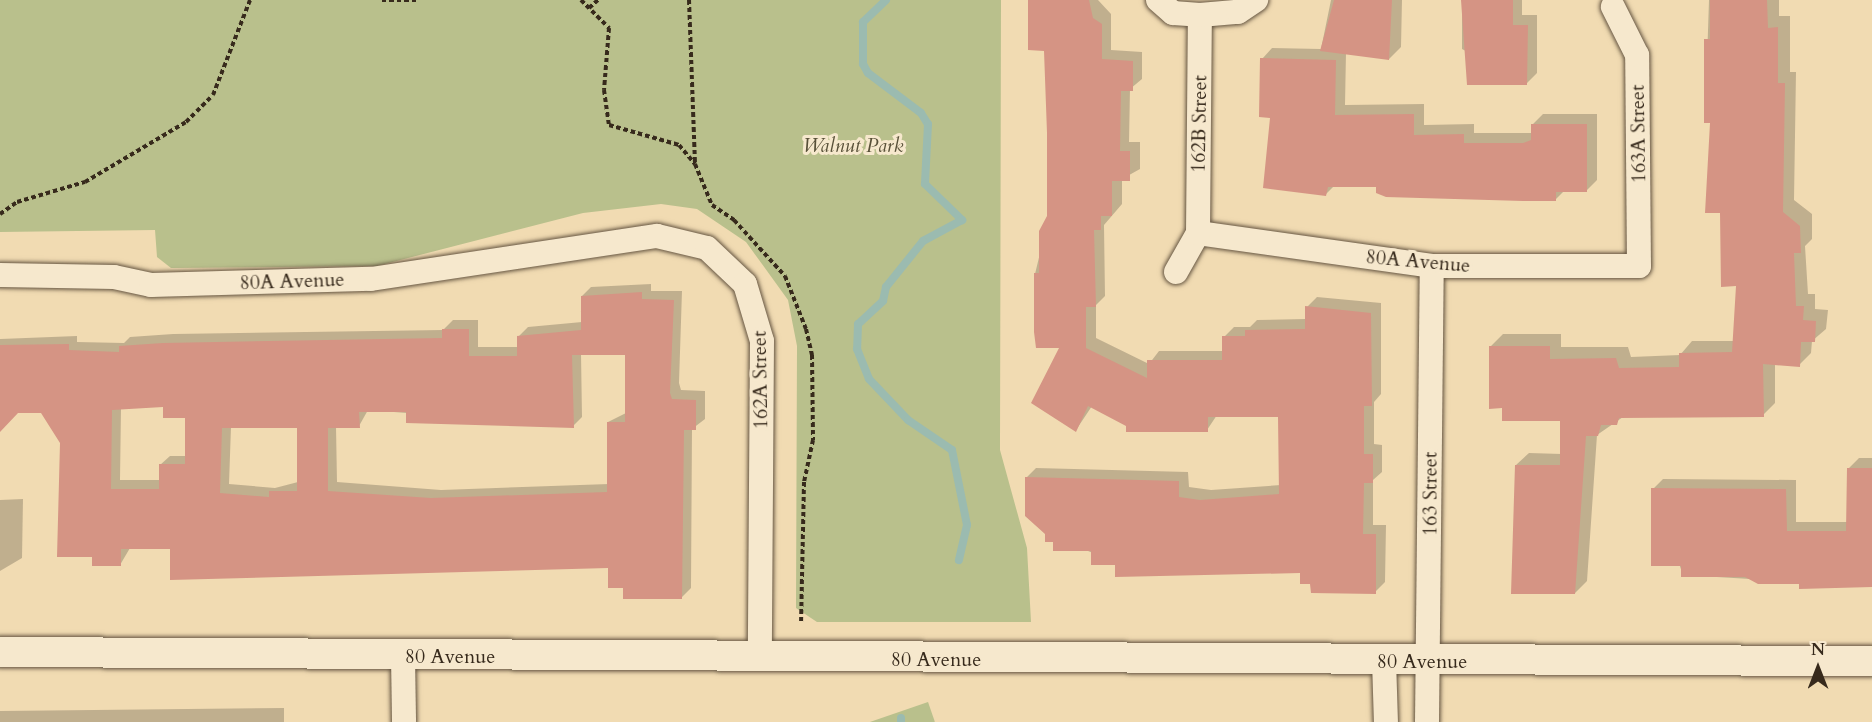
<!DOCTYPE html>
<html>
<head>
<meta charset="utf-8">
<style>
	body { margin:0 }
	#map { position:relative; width:1872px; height:722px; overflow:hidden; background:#f1dbb2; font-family:Cardo,serif }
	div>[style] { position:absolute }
	.green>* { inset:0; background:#b9c08c; transform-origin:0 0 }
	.shadow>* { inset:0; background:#0003 }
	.stream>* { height:8px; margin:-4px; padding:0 4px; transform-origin:4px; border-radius:4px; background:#9bbbb0 }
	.building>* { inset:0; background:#d59484 }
	.path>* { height:4px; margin-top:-2px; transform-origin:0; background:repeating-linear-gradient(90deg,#372a1c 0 4.5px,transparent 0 7.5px) }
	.roads { filter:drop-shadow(0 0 2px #665642) drop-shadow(0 0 2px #665642) }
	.minor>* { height:24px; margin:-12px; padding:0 12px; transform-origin:12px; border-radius:12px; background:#f6e8cd }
	.tertiary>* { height:30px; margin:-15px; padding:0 15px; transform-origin:15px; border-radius:15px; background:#f6e8cd }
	span { translate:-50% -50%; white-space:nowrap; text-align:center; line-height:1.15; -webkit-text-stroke:6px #f6e8cd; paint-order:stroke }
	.street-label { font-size:20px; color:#372a1c }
	.park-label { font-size:20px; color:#585038; font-style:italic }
	.north { position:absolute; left:1788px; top:638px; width:60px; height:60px; -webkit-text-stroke:4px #f6e8cd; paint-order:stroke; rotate:0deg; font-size:16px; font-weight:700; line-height:24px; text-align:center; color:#372a1c }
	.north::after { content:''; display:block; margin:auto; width:21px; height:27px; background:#372a1c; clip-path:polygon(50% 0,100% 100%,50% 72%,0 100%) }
</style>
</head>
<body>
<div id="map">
	<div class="green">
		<div style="clip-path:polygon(0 0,1001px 0,1000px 450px,1027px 548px,1031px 622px,817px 622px,796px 608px,797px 346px,788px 300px,746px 242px,697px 209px,661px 204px,583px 213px,377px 266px,171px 268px,157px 257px,155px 230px,0 232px)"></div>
		<div style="left:928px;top:702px;width:21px;height:167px;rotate:71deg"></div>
	</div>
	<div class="shadow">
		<div style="clip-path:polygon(1029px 0,1098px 0,1111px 14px,1111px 50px,1142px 52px,1142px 79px,1130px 89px,1129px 142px,1140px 142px,1140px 169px,1122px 179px,1122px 204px,1104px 225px,1105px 296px,1096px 305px,1096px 338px,1149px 364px,1159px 351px,1224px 351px,1224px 337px,1234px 327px,1250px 327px,1257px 320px,1306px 319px,1307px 307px,1317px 297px,1381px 303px,1381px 394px,1374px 402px,1374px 444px,1382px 445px,1382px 472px,1373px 480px,1373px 525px,1386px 525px,1385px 582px,1375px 592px,1311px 582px,1301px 572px,1117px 563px,1047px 534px,1026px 478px,1036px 468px,1188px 472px,1189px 487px,1211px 490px,1281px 485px,1280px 415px,1217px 415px,1207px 430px,1128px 425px,1092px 406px,1076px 430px,1062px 346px,1035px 274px,1049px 216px,1046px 49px)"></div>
		<div style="clip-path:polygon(1331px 0,1402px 0,1401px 47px,1389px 59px,1346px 53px,1345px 105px,1424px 104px,1424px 125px,1474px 124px,1474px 133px,1533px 133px,1533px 124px,1543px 114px,1597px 114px,1597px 180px,1587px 190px,1564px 191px,1555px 200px,1377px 185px,1335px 185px,1325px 195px,1271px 116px,1262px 59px,1272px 48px,1321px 49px)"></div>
		<div style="clip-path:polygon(1462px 0,1522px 0,1522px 15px,1537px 15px,1537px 73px,1527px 83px,1462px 49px)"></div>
		<div style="clip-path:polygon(1709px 0,1779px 0,1779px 16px,1790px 16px,1790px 72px,1796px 72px,1794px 200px,1812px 214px,1812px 239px,1805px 246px,1808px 294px,1815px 294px,1815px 309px,1828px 310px,1826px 329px,1812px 341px,1811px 353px,1799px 365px,1775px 363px,1775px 403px,1763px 415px,1623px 417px,1597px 435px,1587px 581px,1575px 593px,1516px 465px,1529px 453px,1562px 454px,1561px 420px,1503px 407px,1491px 346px,1503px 334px,1561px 334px,1561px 347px,1628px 347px,1631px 357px,1680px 355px,1692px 341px,1734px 341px,1737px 284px,1722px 212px,1712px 121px,1705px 121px)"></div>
		<div style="clip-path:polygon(evenodd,651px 284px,651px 291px,682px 291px,679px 383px,681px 390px,705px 391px,705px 419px,692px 429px,691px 588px,682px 597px,625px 586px,610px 567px,172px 548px,130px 548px,120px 565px,93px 556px,62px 442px,42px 412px,18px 412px,0 427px,0 339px,77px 336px,77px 342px,124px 343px,130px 337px,173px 334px,443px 330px,453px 320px,478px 320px,478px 347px,519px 347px,519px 336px,528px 327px,582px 322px,582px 296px,591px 287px,651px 284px,581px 353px,627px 354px,626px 413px,608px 422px,609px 484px,441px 490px,337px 482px,336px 426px,359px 426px,368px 410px,573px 426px,582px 417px,581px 353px,651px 284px,165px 406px,186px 416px,186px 456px,170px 456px,160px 465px,160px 480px,120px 480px,121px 408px,165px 406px,651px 284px,231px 427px,298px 427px,298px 482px,275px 488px,229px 484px,231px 427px)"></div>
		<div style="clip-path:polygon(1859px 458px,1872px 458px,1872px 586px,1683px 575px,1653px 489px,1663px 479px,1796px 480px,1796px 522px,1848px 522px,1848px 469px)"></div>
		<div style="clip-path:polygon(23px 499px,22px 558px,0 571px,0 500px)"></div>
		<div style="clip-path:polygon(284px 708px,284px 722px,0 722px,0 711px)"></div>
	</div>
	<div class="stream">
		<div style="left:886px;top:0;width:32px;rotate:136deg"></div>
		<div style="left:863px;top:22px;width:42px;rotate:90deg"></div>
		<div style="left:863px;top:64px;width:10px;rotate:61deg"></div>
		<div style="left:868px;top:73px;width:66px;rotate:37deg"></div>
		<div style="left:921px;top:113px;width:13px;rotate:58deg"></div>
		<div style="left:928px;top:124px;width:60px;rotate:92.9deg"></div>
		<div style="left:925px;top:184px;width:52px;rotate:44.2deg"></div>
		<div style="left:962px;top:220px;width:44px;rotate:151.7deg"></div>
		<div style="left:923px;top:241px;width:59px;rotate:128.8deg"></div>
		<div style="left:886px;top:287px;width:14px;rotate:102deg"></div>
		<div style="left:883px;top:301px;width:34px;rotate:137deg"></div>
		<div style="left:858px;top:324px;width:25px;rotate:92deg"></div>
		<div style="left:857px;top:349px;width:32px;rotate:68deg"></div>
		<div style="left:869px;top:379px;width:57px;rotate:46.4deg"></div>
		<div style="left:908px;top:420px;width:53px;rotate:34.3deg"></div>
		<div style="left:952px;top:450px;width:76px;rotate:78.7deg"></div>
		<div style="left:967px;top:525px;width:36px;rotate:103deg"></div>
		<div style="left:901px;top:722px;width:4px;rotate:-90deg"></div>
	</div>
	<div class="building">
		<div style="clip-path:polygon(1028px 0,1089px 0,1093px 18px,1102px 24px,1102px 59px,1133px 61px,1133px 91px,1121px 91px,1120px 151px,1130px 151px,1130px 181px,1112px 181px,1112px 216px,1101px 216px,1101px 230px,1094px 230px,1096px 307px,1086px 307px,1086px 348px,1147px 378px,1147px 360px,1222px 360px,1222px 336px,1245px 336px,1245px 330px,1305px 329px,1305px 306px,1371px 313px,1372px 406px,1364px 406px,1364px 454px,1373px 454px,1373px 483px,1364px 483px,1363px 534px,1376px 534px,1376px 594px,1311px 593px,1310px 584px,1300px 584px,1300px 573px,1115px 577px,1115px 565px,1091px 565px,1091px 551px,1053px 551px,1053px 542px,1045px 542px,1045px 534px,1025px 516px,1025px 477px,1179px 481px,1179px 497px,1200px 500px,1279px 494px,1278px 417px,1208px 417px,1208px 432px,1126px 432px,1126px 426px,1088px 406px,1076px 432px,1031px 403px,1059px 348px,1036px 348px,1034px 332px,1034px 273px,1039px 273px,1039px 231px,1047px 216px,1047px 133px,1044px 51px,1028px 50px)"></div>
		<div style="clip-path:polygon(1334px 0,1392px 0,1389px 60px,1320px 51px)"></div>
		<div style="clip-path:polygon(1461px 0,1513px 0,1513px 25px,1528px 25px,1527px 85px,1467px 85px)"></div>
		<div style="clip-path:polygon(1710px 0,1767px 0,1768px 28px,1778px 27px,1778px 83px,1785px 83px,1783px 212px,1800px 226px,1801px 253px,1794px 253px,1796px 306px,1804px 306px,1803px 320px,1816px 321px,1815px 342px,1801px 342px,1800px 367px,1763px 364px,1764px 417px,1619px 418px,1617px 425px,1601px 425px,1598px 436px,1586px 436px,1575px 594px,1511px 594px,1515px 465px,1560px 465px,1560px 421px,1502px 421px,1502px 408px,1489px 409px,1489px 346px,1550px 346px,1550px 359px,1616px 358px,1619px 368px,1679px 367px,1679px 353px,1732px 352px,1736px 286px,1721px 287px,1720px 213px,1705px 213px,1710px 123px,1704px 123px,1704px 39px,1710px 39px)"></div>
		<div style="clip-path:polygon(1260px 58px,1336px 60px,1335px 115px,1414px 114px,1414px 135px,1464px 134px,1464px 143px,1523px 143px,1531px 140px,1531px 124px,1587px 124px,1587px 192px,1556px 192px,1556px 201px,1523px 201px,1386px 197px,1376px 193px,1376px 187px,1328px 187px,1326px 196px,1263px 188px,1270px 118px,1259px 117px)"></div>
		<div style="clip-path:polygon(evenodd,642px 292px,642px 299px,674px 300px,670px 393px,672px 399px,696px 400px,696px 430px,684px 430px,682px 599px,623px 599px,623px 588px,608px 588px,608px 568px,170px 580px,170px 549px,121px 549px,121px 566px,92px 566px,92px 557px,57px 557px,60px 443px,41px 413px,18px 413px,0 432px,0 345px,69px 344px,69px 350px,119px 352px,119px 346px,163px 343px,442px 338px,442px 329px,469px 329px,469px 356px,517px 356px,517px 336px,581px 330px,581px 296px,642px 292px,572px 355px,625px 355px,625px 422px,607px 422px,607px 492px,431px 498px,328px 491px,328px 428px,360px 428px,359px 412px,406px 412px,406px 423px,574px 428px,572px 355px,642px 292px,163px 407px,163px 418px,185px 418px,185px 464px,159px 464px,159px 489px,111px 489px,112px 410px,163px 407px,642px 292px,222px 428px,297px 428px,297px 491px,269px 491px,269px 497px,220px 493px,222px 428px)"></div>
		<div style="clip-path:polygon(1847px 468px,1872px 468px,1872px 587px,1799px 589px,1799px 584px,1758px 584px,1745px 577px,1681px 577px,1681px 566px,1651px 566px,1651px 488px,1786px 489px,1787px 531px,1846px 531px)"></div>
	</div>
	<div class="path">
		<div style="left:382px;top:0;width:35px"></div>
		<div style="left:581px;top:0;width:40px;rotate:45deg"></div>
		<div style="left:609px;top:28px;width:62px;rotate:94.6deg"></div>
		<div style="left:604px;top:90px;width:35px;rotate:82deg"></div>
		<div style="left:609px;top:125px;width:73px;rotate:15.9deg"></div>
		<div style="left:679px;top:145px;width:25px;rotate:50deg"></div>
		<div style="left:695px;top:164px;width:44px;rotate:67.5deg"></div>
		<div style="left:712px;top:205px;width:27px;rotate:34deg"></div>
		<div style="left:734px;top:220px;width:76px;rotate:47.7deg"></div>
		<div style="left:785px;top:276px;width:57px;rotate:68.4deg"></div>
		<div style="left:806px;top:329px;width:27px;rotate:77deg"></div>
		<div style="left:812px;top:355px;width:85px;rotate:89.3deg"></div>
		<div style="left:813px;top:440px;width:43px;rotate:102.1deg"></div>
		<div style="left:804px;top:482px;width:142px;rotate:91.2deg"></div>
		<div style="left:689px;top:0;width:164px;rotate:87.9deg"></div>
		<div style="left:589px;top:8px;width:12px;rotate:-42deg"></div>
		<div style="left:0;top:214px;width:21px;rotate:-35deg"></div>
		<div style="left:17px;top:202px;width:71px;rotate:-16.4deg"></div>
		<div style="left:85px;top:182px;width:117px;rotate:-30.7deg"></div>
		<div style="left:186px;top:122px;width:38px;rotate:-45deg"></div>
		<div style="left:213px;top:95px;width:102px;rotate:-68.7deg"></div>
	</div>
	<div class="roads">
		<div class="minor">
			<div style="left:1158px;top:0;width:20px;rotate:41deg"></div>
			<div style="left:1173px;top:13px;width:27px;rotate:4deg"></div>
			<div style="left:1198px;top:233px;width:236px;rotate:8deg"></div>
			<div style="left:1432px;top:266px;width:207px"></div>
			<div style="left:1639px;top:266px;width:211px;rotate:-90.5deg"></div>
			<div style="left:1637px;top:55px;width:54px;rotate:-116.6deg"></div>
			<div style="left:1176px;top:272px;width:45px;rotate:-60.6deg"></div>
			<div style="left:1198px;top:233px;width:218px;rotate:-89.5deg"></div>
			<div style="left:1200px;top:15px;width:38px;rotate:-5deg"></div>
			<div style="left:1238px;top:12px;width:22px;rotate:-34deg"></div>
			<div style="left:0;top:275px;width:114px;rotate:1deg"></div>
			<div style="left:114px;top:277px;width:38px;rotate:12deg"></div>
			<div style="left:151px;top:285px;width:220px;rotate:-1.6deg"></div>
			<div style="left:371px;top:279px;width:289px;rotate:-8.6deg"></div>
			<div style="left:657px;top:236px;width:51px;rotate:13.5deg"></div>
			<div style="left:707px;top:248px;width:52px;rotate:43.5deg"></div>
			<div style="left:745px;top:284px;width:59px;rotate:73.4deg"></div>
			<div style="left:762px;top:341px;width:317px;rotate:90.4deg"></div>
			<div style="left:403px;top:656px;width:66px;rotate:89.1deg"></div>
			<div style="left:1384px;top:660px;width:62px;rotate:88.2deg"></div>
			<div style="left:1427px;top:722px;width:456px;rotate:-89.4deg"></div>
		</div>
		<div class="tertiary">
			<div style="left:0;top:652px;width:1872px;rotate:0.28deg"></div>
		</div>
	</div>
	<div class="street-label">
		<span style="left:1199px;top:124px;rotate:-89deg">162B Street</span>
		<span style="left:1638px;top:134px;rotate:-91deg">163A Street</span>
		<span style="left:1418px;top:261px;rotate:5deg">80A Avenue</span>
		<span style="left:292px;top:281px;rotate:-2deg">80A Avenue</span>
		<span style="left:760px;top:380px;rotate:-91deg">162A Street</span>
		<span style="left:1430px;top:494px;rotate:-90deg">163 Street</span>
		<span style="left:450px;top:656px">80 Avenue</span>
		<span style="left:936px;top:659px">80 Avenue</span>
		<span style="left:1422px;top:661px">80 Avenue</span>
	</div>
	<div class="park-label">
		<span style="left:853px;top:145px">Walnut Park</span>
	</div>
	<div class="north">N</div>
</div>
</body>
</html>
